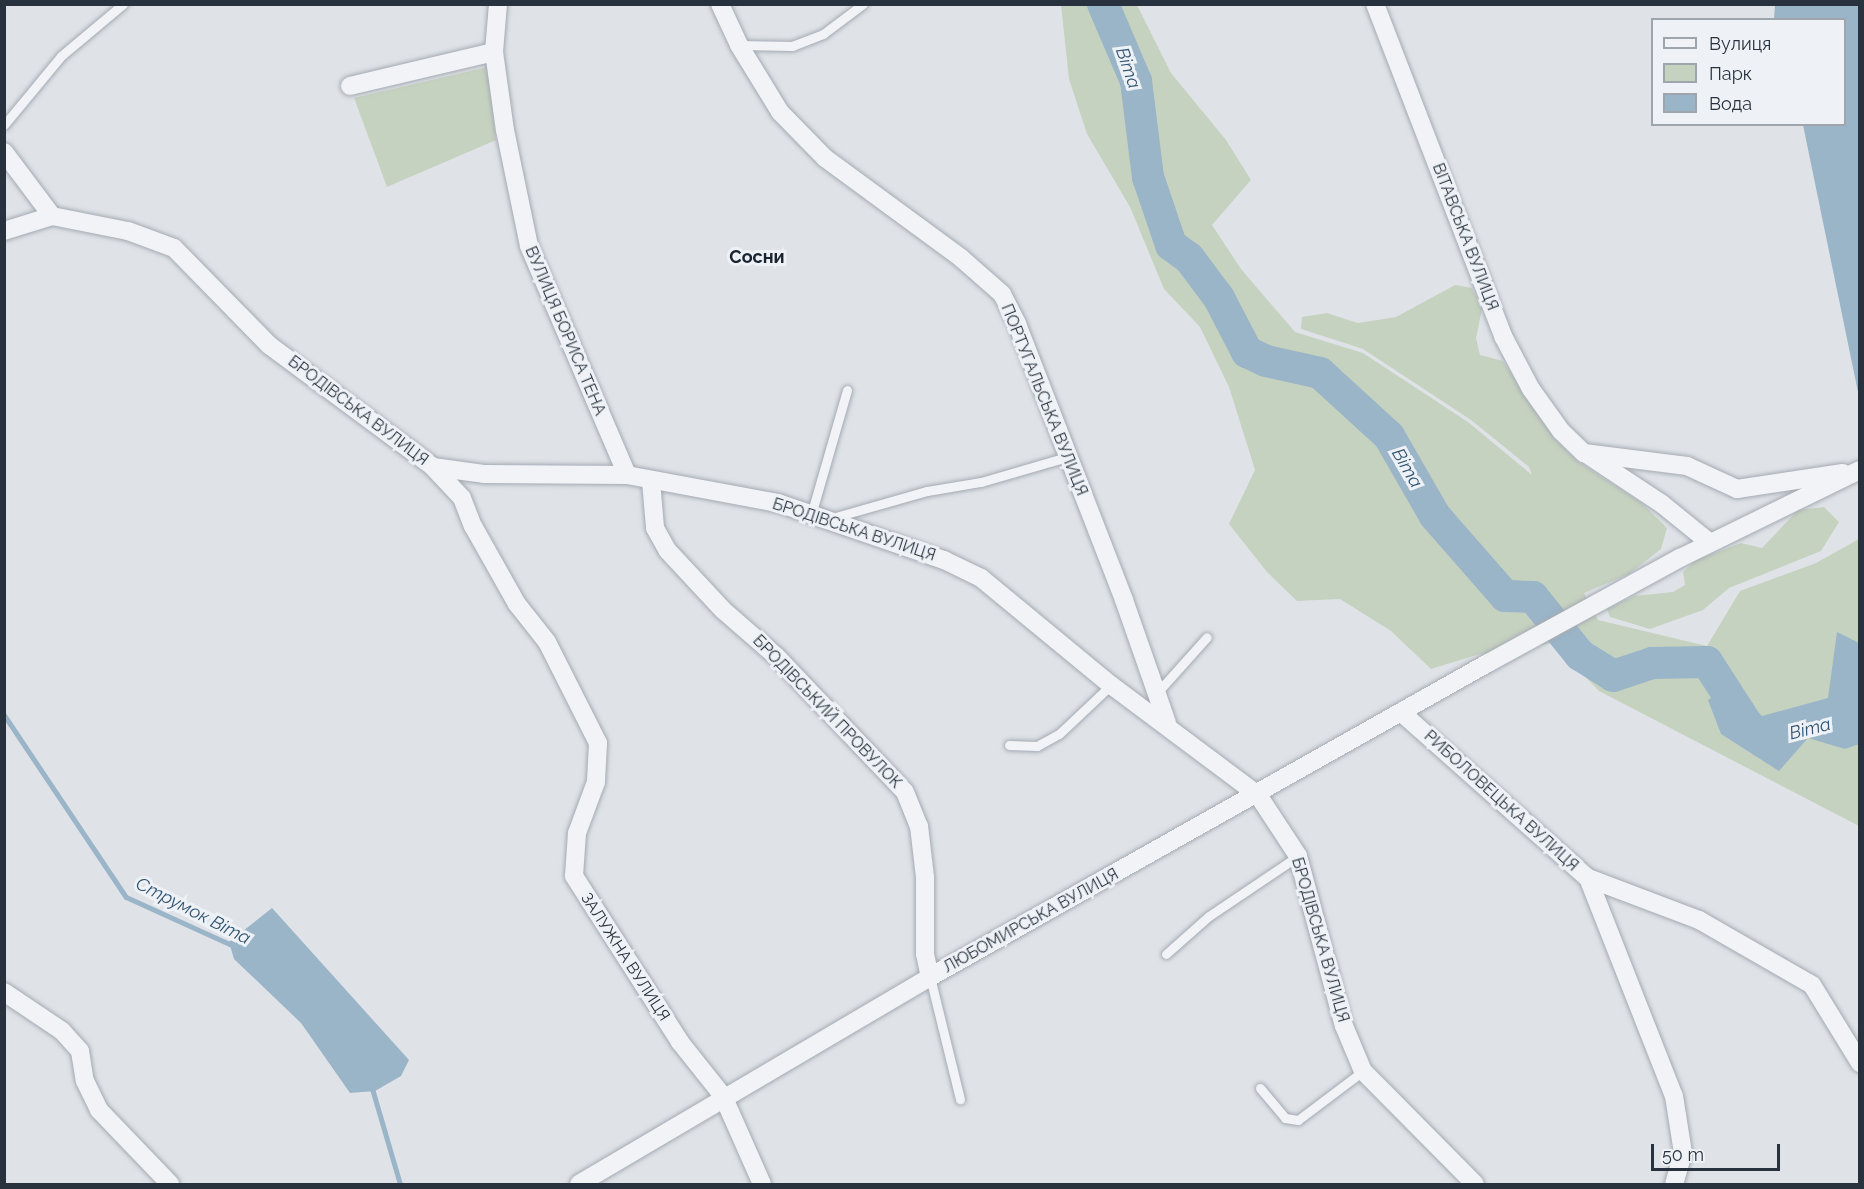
<!DOCTYPE html>
<html>
<head>
<meta charset="utf-8">
<style>
	body { margin:0 }
	#map { position:relative; width:1864px; height:1189px; overflow:hidden; background:#dfe3e8; font-family:Raleway,sans-serif }
	div>[style] { position:absolute }
	.green>* { inset:0; background:#c6d2c0 }
	.water>* { inset:0; background:#9ab4c8 }
	.stream>* { height:5px; margin:-2.5px; padding:0 2.5px; transform-origin:2.5px; border-radius:2.5px; background:#9ab4c8 }
	.river>* { height:32px; margin:-16px; padding:0 16px; transform-origin:16px; border-radius:16px; background:#9ab4c8 }
	.roads { filter:drop-shadow(0 0 2px #a4aab2) drop-shadow(0 0 2px #a4aab2) }
	.lane>* { height:9px; margin:-4.5px; padding:0 4.5px; transform-origin:4.5px; border-radius:4.5px; background:#f1f3f6 }
	.street>* { height:18px; margin:-9px; padding:0 9px; transform-origin:9px; border-radius:9px; background:#f1f3f6 }
	span { translate:-50% -50%; white-space:nowrap; text-align:center; line-height:1.15; -webkit-text-stroke:6px #eef2f6; paint-order:stroke }
	.street-label { font-size:16px; color:#28323f }
	.water-label { font-size:18px; color:#325472; font-style:italic }
	.neighbourhood-label { font-size:18px; color:#1a2330; font-weight:700 }
	.frame { position:absolute; inset:0; border:6px solid #28323f; pointer-events:none }
	.legend { position:absolute; left:1651px; top:18px; width:195px; height:108px; box-sizing:border-box; background:#eef2f6; border:2px solid #9fa5ad; margin:0; padding:8px 10px; list-style:none; font-size:18px; color:#28323f }
	.legend li { display:flex; align-items:center; gap:12px; height:30px }
	.legend b { width:30px; border:2px solid #9fa5ad }
	.scale { position:absolute; left:1651px; top:1144px; width:129px; height:27px; box-sizing:border-box; border:3px solid #28323f; border-top:0; padding-left:8px; font-size:18px; line-height:21px; white-space:nowrap; color:#28323f; -webkit-text-stroke:4px #eef2f6; paint-order:stroke }
</style>
</head>
<body>
<div id="map">
	<div class="green">
		<div style="clip-path:polygon(1061px 5px,1137px 5px,1171px 73px,1226px 140px,1251px 180px,1212px 225px,1241px 269px,1295px 332px,1363px 353px,1468px 422px,1532px 475px,1529px 467px,1471px 420px,1363px 349px,1301px 329px,1302px 317px,1327px 313px,1358px 323px,1396px 317px,1455px 285px,1472px 288px,1482px 309px,1476px 338px,1480px 355px,1503px 361px,1554px 438px,1577px 461px,1642px 503px,1667px 528px,1661px 549px,1629px 574px,1584px 593px,1598px 620px,1707px 646px,1740px 591px,1816px 563px,1859px 539px,1859px 826px,1599px 691px,1553px 643px,1480px 654px,1431px 669px,1391px 631px,1340px 599px,1297px 601px,1267px 572px,1229px 524px,1255px 470px,1229px 387px,1200px 327px,1164px 289px,1130px 207px,1087px 134px,1069px 79px)"></div>
		<div style="clip-path:polygon(488px 67px,496px 140px,387px 187px,354px 98px)"></div>
		<div style="clip-path:polygon(1824px 507px,1839px 522px,1821px 551px,1729px 588px,1703px 610px,1650px 629px,1610px 617px,1607px 609px,1634px 596px,1673px 592px,1685px 585px,1683px 572px,1696px 560px,1741px 543px,1762px 548px,1798px 510px)"></div>
	</div>
	<div class="water">
		<div style="clip-path:polygon(1775px 5px,1859px 5px,1859px 397px,1803px 125px,1844px 124px,1844px 20px,1774px 19px)"></div>
		<div style="clip-path:polygon(1837px 632px,1859px 643px,1859px 744px,1845px 749px,1808px 738px,1779px 771px,1721px 734px,1708px 700px,1731px 685px,1762px 716px,1828px 698px)"></div>
		<div style="clip-path:polygon(272px 908px,409px 1060px,401px 1076px,375px 1091px,350px 1093px,301px 1023px,234px 959px,229px 942px)"></div>
	</div>
	<div class="stream">
		<div style="left:4px;top:715px;width:219px;rotate:56.2deg"></div>
		<div style="left:126px;top:897px;width:119px;rotate:24.4deg"></div>
		<div style="left:371px;top:1085px;width:103px;rotate:73.7deg"></div>
	</div>
	<div class="river">
		<div style="left:1103px;top:4px;width:84px;rotate:66.8deg"></div>
		<div style="left:1136px;top:81px;width:97px;rotate:82.9deg"></div>
		<div style="left:1148px;top:177px;width:72px;rotate:71.3deg"></div>
		<div style="left:1171px;top:245px;width:22px;rotate:36deg"></div>
		<div style="left:1189px;top:258px;width:50px;rotate:53.1deg"></div>
		<div style="left:1219px;top:298px;width:61px;rotate:62.6deg"></div>
		<div style="left:1247px;top:352px;width:21px;rotate:25deg"></div>
		<div style="left:1266px;top:361px;width:55px;rotate:12.5deg"></div>
		<div style="left:1320px;top:373px;width:93px;rotate:42.4deg"></div>
		<div style="left:1389px;top:436px;width:92px;rotate:60.1deg"></div>
		<div style="left:1435px;top:516px;width:106px;rotate:48.8deg"></div>
		<div style="left:1505px;top:596px;width:28px;rotate:2deg"></div>
		<div style="left:1533px;top:597px;width:75px;rotate:51deg"></div>
		<div style="left:1580px;top:655px;width:39px;rotate:32deg"></div>
		<div style="left:1613px;top:676px;width:41px;rotate:-18.4deg"></div>
		<div style="left:1652px;top:663px;width:55px;rotate:-1deg"></div>
		<div style="left:1707px;top:662px;width:74px;rotate:57.2deg"></div>
	</div>
	<div class="roads">
		<div class="lane">
			<div style="left:739px;top:45px;width:53px;rotate:1.1deg"></div>
			<div style="left:792px;top:46px;width:33px;rotate:-21deg"></div>
			<div style="left:823px;top:34px;width:50px;rotate:-36.9deg"></div>
			<div style="left:4px;top:125px;width:89px;rotate:-50.4deg"></div>
			<div style="left:61px;top:56px;width:81px;rotate:-40deg"></div>
			<div style="left:811px;top:515px;width:130px;rotate:-73.9deg"></div>
			<div style="left:832px;top:518px;width:99px;rotate:-15.9deg"></div>
			<div style="left:927px;top:491px;width:55px;rotate:-9.5deg"></div>
			<div style="left:981px;top:482px;width:90px;rotate:-16.2deg"></div>
			<div style="left:1156px;top:694px;width:76px;rotate:-48.2deg"></div>
			<div style="left:1009px;top:745px;width:28px;rotate:2deg"></div>
			<div style="left:1037px;top:746px;width:25px;rotate:-29deg"></div>
			<div style="left:1059px;top:734px;width:71px;rotate:-43.3deg"></div>
			<div style="left:1166px;top:954px;width:57px;rotate:-41.5deg"></div>
			<div style="left:1209px;top:916px;width:107px;rotate:-34deg"></div>
			<div style="left:930px;top:977px;width:126px;rotate:76.2deg"></div>
			<div style="left:1260px;top:1088px;width:39px;rotate:50deg"></div>
			<div style="left:1285px;top:1118px;width:13px;rotate:9deg"></div>
			<div style="left:1298px;top:1120px;width:81px;rotate:-37deg"></div>
		</div>
		<div class="street">
			<div style="left:498px;top:4px;width:48px;rotate:94.8deg"></div>
			<div style="left:494px;top:52px;width:79px;rotate:82deg"></div>
			<div style="left:505px;top:130px;width:118px;rotate:78.3deg"></div>
			<div style="left:529px;top:246px;width:249px;rotate:66.8deg"></div>
			<div style="left:720px;top:4px;width:45px;rotate:65.1deg"></div>
			<div style="left:739px;top:45px;width:79px;rotate:58.5deg"></div>
			<div style="left:780px;top:112px;width:64px;rotate:45.6deg"></div>
			<div style="left:825px;top:158px;width:169px;rotate:36.3deg"></div>
			<div style="left:961px;top:258px;width:55px;rotate:41.3deg"></div>
			<div style="left:1002px;top:294px;width:34px;rotate:63deg"></div>
			<div style="left:1017px;top:324px;width:296px;rotate:68.8deg"></div>
			<div style="left:1124px;top:600px;width:130px;rotate:70.7deg"></div>
			<div style="left:1375px;top:4px;width:356px;rotate:68.9deg"></div>
			<div style="left:1503px;top:336px;width:60px;rotate:62.2deg"></div>
			<div style="left:1531px;top:389px;width:52px;rotate:54.5deg"></div>
			<div style="left:1561px;top:431px;width:32px;rotate:44deg"></div>
			<div style="left:1584px;top:453px;width:104px;rotate:7.2deg"></div>
			<div style="left:1687px;top:466px;width:55px;rotate:24.7deg"></div>
			<div style="left:1737px;top:489px;width:107px;rotate:-8.6deg"></div>
			<div style="left:350px;top:86px;width:148px;rotate:-13.3deg"></div>
			<div style="left:4px;top:152px;width:80px;rotate:53.1deg"></div>
			<div style="left:4px;top:231px;width:50px;rotate:-17.4deg"></div>
			<div style="left:52px;top:216px;width:77px;rotate:11.2deg"></div>
			<div style="left:128px;top:231px;width:49px;rotate:20.3deg"></div>
			<div style="left:174px;top:248px;width:136px;rotate:45.6deg"></div>
			<div style="left:269px;top:345px;width:204px;rotate:36.6deg"></div>
			<div style="left:433px;top:467px;width:51px;rotate:7.8deg"></div>
			<div style="left:484px;top:474px;width:143px;rotate:0.4deg"></div>
			<div style="left:627px;top:475px;width:154px;rotate:10.5deg"></div>
			<div style="left:778px;top:503px;width:176px;rotate:19deg"></div>
			<div style="left:944px;top:560px;width:41px;rotate:25.9deg"></div>
			<div style="left:981px;top:578px;width:168px;rotate:39.5deg"></div>
			<div style="left:1111px;top:685px;width:184px;rotate:36.8deg"></div>
			<div style="left:1258px;top:795px;width:73px;rotate:56.7deg"></div>
			<div style="left:1298px;top:856px;width:176px;rotate:74.9deg"></div>
			<div style="left:1344px;top:1026px;width:49px;rotate:67.1deg"></div>
			<div style="left:1363px;top:1071px;width:159px;rotate:45.3deg"></div>
			<div style="left:1588px;top:455px;width:89px;rotate:33.5deg"></div>
			<div style="left:1662px;top:504px;width:62px;rotate:39.1deg"></div>
			<div style="left:433px;top:467px;width:42px;rotate:46.9deg"></div>
			<div style="left:462px;top:498px;width:30px;rotate:69deg"></div>
			<div style="left:473px;top:526px;width:90px;rotate:60.6deg"></div>
			<div style="left:517px;top:604px;width:48px;rotate:51.7deg"></div>
			<div style="left:547px;top:642px;width:113px;rotate:63.2deg"></div>
			<div style="left:598px;top:743px;width:39px;rotate:93deg"></div>
			<div style="left:596px;top:782px;width:54px;rotate:110.4deg"></div>
			<div style="left:577px;top:833px;width:43px;rotate:94deg"></div>
			<div style="left:574px;top:876px;width:197px;rotate:57.4deg"></div>
			<div style="left:680px;top:1042px;width:69px;rotate:51.5deg"></div>
			<div style="left:723px;top:1096px;width:96px;rotate:66.1deg"></div>
			<div style="left:651px;top:481px;width:47px;rotate:85.1deg"></div>
			<div style="left:655px;top:528px;width:26px;rotate:61deg"></div>
			<div style="left:668px;top:551px;width:81px;rotate:47deg"></div>
			<div style="left:723px;top:610px;width:70px;rotate:41deg"></div>
			<div style="left:776px;top:656px;width:187px;rotate:46.5deg"></div>
			<div style="left:905px;top:792px;width:37px;rotate:68deg"></div>
			<div style="left:919px;top:826px;width:51px;rotate:83.3deg"></div>
			<div style="left:925px;top:877px;width:77px;rotate:90deg"></div>
			<div style="left:925px;top:954px;width:24px;rotate:78deg"></div>
			<div style="left:1403px;top:714px;width:247px;rotate:41.6deg"></div>
			<div style="left:1588px;top:878px;width:119px;rotate:20.7deg"></div>
			<div style="left:1699px;top:920px;width:130px;rotate:29.9deg"></div>
			<div style="left:1812px;top:985px;width:92px;rotate:58.4deg"></div>
			<div style="left:1588px;top:878px;width:234px;rotate:68.5deg"></div>
			<div style="left:1674px;top:1096px;width:58px;rotate:81deg"></div>
			<div style="left:1683px;top:1153px;width:32px;rotate:106deg"></div>
			<div style="left:4px;top:992px;width:70px;rotate:33.9deg"></div>
			<div style="left:62px;top:1031px;width:27px;rotate:48deg"></div>
			<div style="left:80px;top:1051px;width:30px;rotate:81deg"></div>
			<div style="left:85px;top:1081px;width:32px;rotate:64deg"></div>
			<div style="left:99px;top:1110px;width:103px;rotate:46.2deg"></div>
			<div style="left:579px;top:1184px;width:407px;rotate:-30.5deg"></div>
			<div style="left:930px;top:977px;width:640px;rotate:-29.37deg"></div>
			<div style="left:1488px;top:663px;width:219px;rotate:-28.7deg"></div>
			<div style="left:1680px;top:558px;width:200px;rotate:-26.1deg"></div>
		</div>
	</div>
	<div class="street-label">
		<span style="left:1465px;top:237px;rotate:69deg">ВІТАВСЬКА ВУЛИЦЯ</span>
		<span style="left:565px;top:331px;rotate:67deg">ВУЛИЦЯ БОРИСА ТЕНА</span>
		<span style="left:1044px;top:400px;rotate:68deg">ПОРТУГАЛЬСЬКА ВУЛИЦЯ</span>
		<span style="left:358px;top:411px;rotate:37deg">БРОДІВСЬКА ВУЛИЦЯ</span>
		<span style="left:854px;top:530px;rotate:18deg">БРОДІВСЬКА ВУЛИЦЯ</span>
		<span style="left:827px;top:712px;rotate:46deg">БРОДІВСЬКИЙ ПРОВУЛОК</span>
		<span style="left:1501px;top:801px;rotate:42deg">РИБОЛОВЕЦЬКА ВУЛИЦЯ</span>
		<span style="left:1031px;top:921px;rotate:-29deg">ЛЮБОМИРСЬКА ВУЛИЦЯ</span>
		<span style="left:1320px;top:940px;rotate:74deg">БРОДІВСЬКА ВУЛИЦЯ</span>
		<span style="left:625px;top:957px;rotate:57deg">ЗАЛУЖНА ВУЛИЦЯ</span>
	</div>
	<div class="water-label">
		<span style="left:1128px;top:68px;rotate:71deg">Віта</span>
		<span style="left:1407px;top:468px;rotate:60deg">Віта</span>
		<span style="left:1810px;top:729px;rotate:-14deg">Віта</span>
		<span style="left:193px;top:911px;rotate:27deg">Струмок Віта</span>
	</div>
	<div class="neighbourhood-label">
		<span style="left:757px;top:257px">Сосни</span>
	</div>
	<div class="frame"></div>
	<ul class="legend">
	<li><b style="height:8px;background:#f1f3f6"></b>Вулиця</li>
	<li><b style="height:16px;background:#c6d2c0"></b>Парк</li>
	<li><b style="height:16px;background:#9ab4c8"></b>Вода</li>
	</ul>
	<div class="scale">50 m</div>
</div>
</body>
</html>
